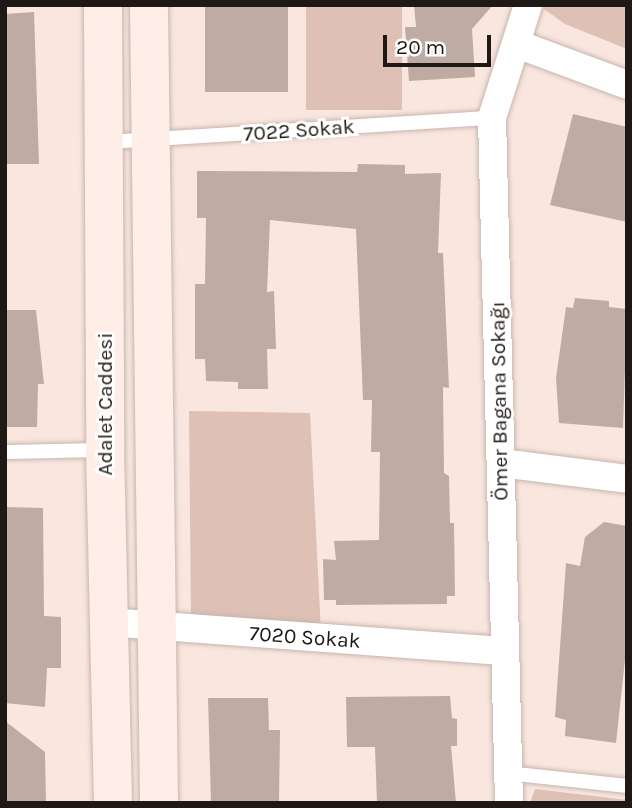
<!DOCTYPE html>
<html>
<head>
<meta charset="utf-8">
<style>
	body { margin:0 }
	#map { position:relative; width:632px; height:808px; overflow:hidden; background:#f9e6df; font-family:Karla,sans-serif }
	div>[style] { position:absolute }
	.green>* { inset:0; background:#dec0b5; transform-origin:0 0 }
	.building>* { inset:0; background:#bdaba4; transform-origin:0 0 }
	.roads { filter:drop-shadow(0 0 2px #c7b5ae) drop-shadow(0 0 2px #c7b5ae) }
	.lane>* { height:14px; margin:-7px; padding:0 7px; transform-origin:7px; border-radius:7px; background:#fff }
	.street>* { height:28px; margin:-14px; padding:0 14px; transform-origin:14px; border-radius:14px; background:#fff }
	.secondary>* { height:38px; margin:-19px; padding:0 19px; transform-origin:19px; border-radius:19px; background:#ffeee8 }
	span { translate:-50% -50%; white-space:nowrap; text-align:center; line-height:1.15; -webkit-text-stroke:6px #fff; paint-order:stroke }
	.street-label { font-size:21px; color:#1f1916 }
	.frame { position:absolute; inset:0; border:7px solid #1f1916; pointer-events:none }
	.scale { position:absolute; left:383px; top:35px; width:108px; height:32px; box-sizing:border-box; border:4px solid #1f1916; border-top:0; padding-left:9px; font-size:21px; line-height:24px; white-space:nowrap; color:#1f1916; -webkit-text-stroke:5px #fff; paint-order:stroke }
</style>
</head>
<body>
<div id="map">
	<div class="green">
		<div style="left:306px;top:5px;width:96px;height:105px"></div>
		<div style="clip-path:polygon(545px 5px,627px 5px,627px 49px,565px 24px,544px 9px)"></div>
		<div style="clip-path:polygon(189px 411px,310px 413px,321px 633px,191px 619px)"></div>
		<div style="clip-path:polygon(535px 789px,627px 800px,627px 803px,530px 803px)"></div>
	</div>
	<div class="building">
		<div style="left:205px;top:5px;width:83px;height:87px"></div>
		<div style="clip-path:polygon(414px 5px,493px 5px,472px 29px,475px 77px,409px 81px,405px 27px,416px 27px)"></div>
		<div style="clip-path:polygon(34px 12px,39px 164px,5px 164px,5px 14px)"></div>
		<div style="clip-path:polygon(573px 114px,627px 127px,627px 222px,550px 205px)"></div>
		<div style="clip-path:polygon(358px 164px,405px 165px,405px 174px,441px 173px,438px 253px,443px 253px,449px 388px,443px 387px,444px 473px,449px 476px,450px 523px,454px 523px,455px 596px,447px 596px,447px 604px,336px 605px,336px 600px,324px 600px,323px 559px,336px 560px,334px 541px,379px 540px,380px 452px,371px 452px,372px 400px,363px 400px,356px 229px,270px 220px,267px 292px,274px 291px,276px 349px,267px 349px,268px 389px,238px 389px,238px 382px,206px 381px,205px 359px,195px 359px,195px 284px,205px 284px,206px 218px,197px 218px,197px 171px,357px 172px)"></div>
		<div style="clip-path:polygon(575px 298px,609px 301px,609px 307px,627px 309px,623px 428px,559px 423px,556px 378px,566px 307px,573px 308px)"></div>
		<div style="clip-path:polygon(5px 310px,36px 310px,44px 384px,38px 384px,37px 427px,5px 427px)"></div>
		<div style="clip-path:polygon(5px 507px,43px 508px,44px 616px,61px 617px,61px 668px,47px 668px,45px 707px,5px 703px)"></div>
		<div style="clip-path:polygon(604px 522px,627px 526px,627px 641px,616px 743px,565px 736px,566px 720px,555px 717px,566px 563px,580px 566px,585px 537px)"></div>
		<div style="clip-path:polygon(450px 696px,452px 718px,457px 719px,457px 746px,451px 746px,456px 803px,377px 803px,375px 747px,347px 747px,346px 697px)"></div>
		<div style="clip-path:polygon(208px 698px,268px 698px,269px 730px,280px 730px,279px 803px,211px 803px)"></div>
		<div style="clip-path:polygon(5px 721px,45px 752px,46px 803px,5px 803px)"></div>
	</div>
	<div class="roads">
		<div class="lane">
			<div style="left:106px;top:142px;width:387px;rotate:-3.6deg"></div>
			<div style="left:5px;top:452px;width:99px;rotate:-1.2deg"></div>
			<div style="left:507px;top:773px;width:121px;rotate:6.2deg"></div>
		</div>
		<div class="street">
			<div style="left:517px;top:44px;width:117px;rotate:20.4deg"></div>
			<div style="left:501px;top:463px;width:127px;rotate:7.2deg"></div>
			<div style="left:107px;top:622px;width:396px;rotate:4.2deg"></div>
			<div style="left:509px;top:803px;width:685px;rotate:-91.42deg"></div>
			<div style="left:492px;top:118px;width:119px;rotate:-72.3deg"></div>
		</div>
		<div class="secondary">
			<div style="left:103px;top:5px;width:445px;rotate:89.7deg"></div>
			<div style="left:105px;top:450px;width:353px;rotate:88.7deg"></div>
			<div style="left:149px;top:5px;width:798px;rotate:89.28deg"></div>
		</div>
	</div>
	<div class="street-label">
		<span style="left:299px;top:130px;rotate:-4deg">7022 Sokak</span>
		<span style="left:499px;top:401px;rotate:-91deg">Ömer Bagana Sokağı</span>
		<span style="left:105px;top:404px;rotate:-90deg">Adalet Caddesi</span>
		<span style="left:305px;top:637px;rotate:4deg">7020 Sokak</span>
	</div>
	<div class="frame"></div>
	<div class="scale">20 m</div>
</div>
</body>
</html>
